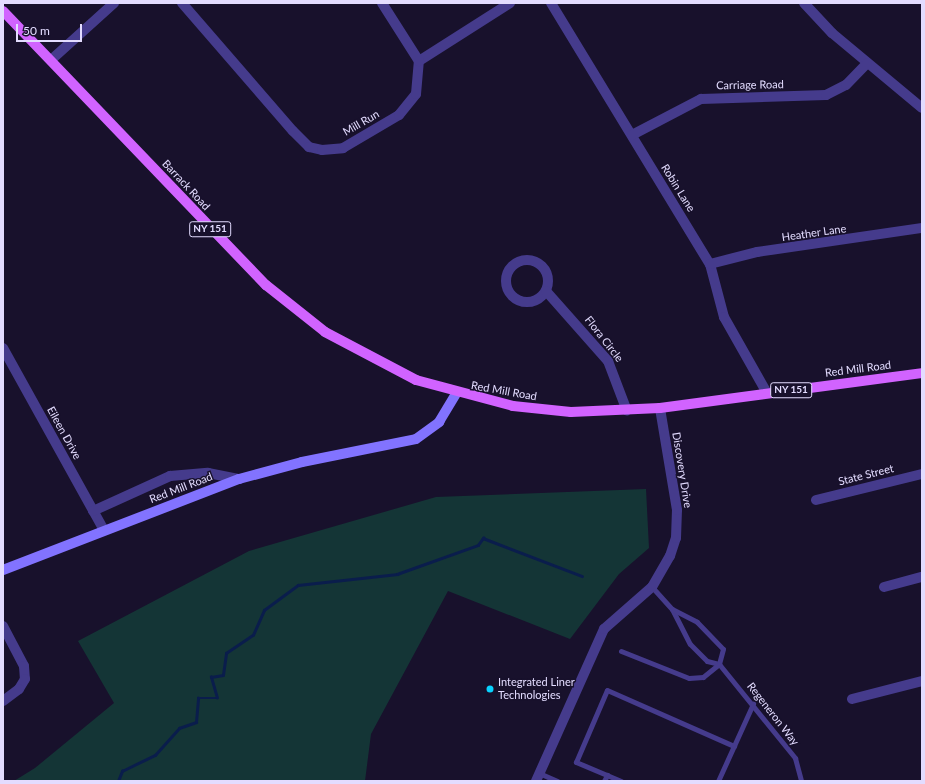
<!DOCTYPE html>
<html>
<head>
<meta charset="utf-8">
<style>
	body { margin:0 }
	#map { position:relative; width:925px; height:784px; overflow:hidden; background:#18112c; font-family:Lato,sans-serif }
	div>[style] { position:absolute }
	.green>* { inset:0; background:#143536 }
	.stream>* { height:2.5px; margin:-1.25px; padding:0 1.25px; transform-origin:1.25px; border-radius:1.25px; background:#0a1d4c }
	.lane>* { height:5px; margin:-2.5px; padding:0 2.5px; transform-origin:2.5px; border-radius:2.5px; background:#453b8c }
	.street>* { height:10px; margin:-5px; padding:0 5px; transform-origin:5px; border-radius:5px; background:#453b8c }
	.street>.ring { margin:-5px; padding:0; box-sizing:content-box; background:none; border:10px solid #453b8c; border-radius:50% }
	.secondary>* { height:10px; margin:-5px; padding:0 5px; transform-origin:5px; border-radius:5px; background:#8273ff }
	.primary>* { height:10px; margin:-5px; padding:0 5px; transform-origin:5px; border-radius:5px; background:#d163ff }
	.dots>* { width:11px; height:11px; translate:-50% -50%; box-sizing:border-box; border:2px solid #18112c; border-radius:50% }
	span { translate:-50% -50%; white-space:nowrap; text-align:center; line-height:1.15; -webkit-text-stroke:3px #18112c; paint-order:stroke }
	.shield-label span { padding:1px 3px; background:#18112c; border:1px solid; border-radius:3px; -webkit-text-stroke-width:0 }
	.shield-label { font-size:10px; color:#e3dcff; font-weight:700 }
	.street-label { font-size:11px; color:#e3dcff }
	.poi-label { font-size:11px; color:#e3dcff }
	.left { translate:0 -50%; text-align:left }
	.frame { position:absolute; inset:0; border:4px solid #e3dcff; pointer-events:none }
	.scale { position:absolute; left:16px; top:24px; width:66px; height:18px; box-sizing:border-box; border:2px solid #e3dcff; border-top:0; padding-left:5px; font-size:12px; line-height:14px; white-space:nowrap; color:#e3dcff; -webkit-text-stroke:3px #18112c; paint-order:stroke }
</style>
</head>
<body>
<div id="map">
	<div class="green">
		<div style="clip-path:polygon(646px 489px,649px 548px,619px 574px,570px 639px,448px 591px,371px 734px,365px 781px,14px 781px,35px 768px,114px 703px,78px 641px,249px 551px,436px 497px)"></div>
	</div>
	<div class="stream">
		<div style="left:118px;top:781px;width:11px;rotate:-68deg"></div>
		<div style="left:122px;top:771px;width:37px;rotate:-26deg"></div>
		<div style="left:155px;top:755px;width:36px;rotate:-48deg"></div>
		<div style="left:179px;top:728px;width:18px;rotate:-19deg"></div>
		<div style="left:196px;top:722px;width:24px;rotate:-85deg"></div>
		<div style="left:198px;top:698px;width:19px"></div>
		<div style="left:217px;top:698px;width:22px;rotate:-106deg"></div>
		<div style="left:211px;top:677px;width:12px;rotate:-9deg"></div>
		<div style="left:223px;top:675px;width:22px;rotate:-82deg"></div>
		<div style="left:226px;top:653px;width:32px;rotate:-34deg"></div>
		<div style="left:253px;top:635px;width:27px;rotate:-66deg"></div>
		<div style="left:264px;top:610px;width:42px;rotate:-36.3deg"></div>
		<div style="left:298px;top:585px;width:100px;rotate:-6.3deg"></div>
		<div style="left:397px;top:574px;width:86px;rotate:-19.7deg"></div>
		<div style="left:478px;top:545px;width:9px;rotate:-54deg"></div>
		<div style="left:483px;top:538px;width:106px;rotate:21deg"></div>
	</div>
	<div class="lane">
		<div style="left:652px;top:587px;width:30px;rotate:48deg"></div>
		<div style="left:672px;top:609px;width:39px;rotate:63deg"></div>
		<div style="left:690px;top:644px;width:24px;rotate:45deg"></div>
		<div style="left:707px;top:661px;width:12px;rotate:14deg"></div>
		<div style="left:719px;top:664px;width:121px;rotate:51deg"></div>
		<div style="left:795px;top:758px;width:24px;rotate:75deg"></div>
		<div style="left:672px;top:609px;width:28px;rotate:27deg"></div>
		<div style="left:697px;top:622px;width:37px;rotate:46deg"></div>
		<div style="left:723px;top:649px;width:16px;rotate:105deg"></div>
		<div style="left:621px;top:651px;width:73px;rotate:21.7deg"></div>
		<div style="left:689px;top:678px;width:14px;rotate:-4deg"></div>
		<div style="left:703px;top:677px;width:21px;rotate:-39deg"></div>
		<div style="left:539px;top:773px;width:20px;rotate:24deg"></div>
		<div style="left:604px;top:781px;width:7px;rotate:-63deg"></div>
		<div style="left:621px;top:781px;width:49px;rotate:-157.1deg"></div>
		<div style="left:576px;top:762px;width:78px;rotate:-66.7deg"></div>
		<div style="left:607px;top:690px;width:139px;rotate:23.8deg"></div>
		<div style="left:718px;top:781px;width:85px;rotate:-65.6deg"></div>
	</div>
	<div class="street">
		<div style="left:182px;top:3px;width:169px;rotate:49.1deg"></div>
		<div style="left:293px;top:131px;width:23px;rotate:45deg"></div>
		<div style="left:309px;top:147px;width:13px;rotate:13deg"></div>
		<div style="left:322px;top:150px;width:21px;rotate:-5deg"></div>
		<div style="left:343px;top:148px;width:65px;rotate:-30.5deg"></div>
		<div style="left:399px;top:115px;width:27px;rotate:-51deg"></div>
		<div style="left:416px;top:94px;width:33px;rotate:-85deg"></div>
		<div style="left:419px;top:61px;width:108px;rotate:-32.5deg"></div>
		<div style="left:382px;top:3px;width:69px;rotate:57.5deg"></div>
		<div style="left:551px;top:3px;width:306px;rotate:58.7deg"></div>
		<div style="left:710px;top:264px;width:55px;rotate:75.2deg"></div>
		<div style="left:724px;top:317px;width:87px;rotate:60.5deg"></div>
		<div style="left:804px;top:3px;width:41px;rotate:47deg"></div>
		<div style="left:832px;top:33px;width:117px;rotate:39.8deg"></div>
		<div style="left:51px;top:60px;width:85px;rotate:-42.1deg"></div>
		<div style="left:632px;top:135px;width:78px;rotate:-27.6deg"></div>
		<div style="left:701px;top:99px;width:125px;rotate:-1.8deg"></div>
		<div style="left:826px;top:95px;width:22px;rotate:-27deg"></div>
		<div style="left:846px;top:85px;width:30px;rotate:-46deg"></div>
		<div class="ring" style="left:506px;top:260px;width:32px;height:32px"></div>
		<div style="left:710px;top:264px;width:49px;rotate:-14.3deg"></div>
		<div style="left:757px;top:252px;width:167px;rotate:-8.3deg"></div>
		<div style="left:546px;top:291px;width:94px;rotate:48.5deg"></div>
		<div style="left:608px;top:361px;width:53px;rotate:69.2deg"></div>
		<div style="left:3px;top:348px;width:208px;rotate:61deg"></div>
		<div style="left:816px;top:500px;width:109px;rotate:-13.8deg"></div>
		<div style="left:93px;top:511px;width:85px;rotate:-24.4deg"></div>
		<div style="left:170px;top:476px;width:38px;rotate:-5deg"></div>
		<div style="left:208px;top:473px;width:32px;rotate:11deg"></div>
		<div style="left:884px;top:587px;width:39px;rotate:-15deg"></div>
		<div style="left:3px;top:626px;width:45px;rotate:62.3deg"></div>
		<div style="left:24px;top:666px;width:13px;rotate:86deg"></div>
		<div style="left:25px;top:679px;width:12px;rotate:121deg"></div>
		<div style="left:19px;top:689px;width:20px;rotate:143deg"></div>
		<div style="left:852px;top:699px;width:72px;rotate:-14.4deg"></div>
		<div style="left:536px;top:781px;width:167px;rotate:-65.9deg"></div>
		<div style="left:604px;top:629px;width:64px;rotate:-41.2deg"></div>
		<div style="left:652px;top:587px;width:36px;rotate:-60deg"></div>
		<div style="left:670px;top:556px;width:19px;rotate:-72deg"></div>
		<div style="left:676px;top:538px;width:28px;rotate:-88deg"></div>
		<div style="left:677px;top:510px;width:103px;rotate:-99.5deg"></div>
	</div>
	<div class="secondary">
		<div style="left:3px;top:570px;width:253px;rotate:-21.1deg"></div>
		<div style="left:239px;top:479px;width:65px;rotate:-15.1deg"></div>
		<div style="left:302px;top:462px;width:116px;rotate:-11.4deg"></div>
		<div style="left:416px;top:439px;width:29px;rotate:-36deg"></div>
		<div style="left:439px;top:422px;width:33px;rotate:-59deg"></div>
	</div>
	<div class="primary">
		<div style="left:3px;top:11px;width:380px;rotate:46.2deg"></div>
		<div style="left:266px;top:285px;width:75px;rotate:38.5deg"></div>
		<div style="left:325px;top:332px;width:103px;rotate:27.8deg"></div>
		<div style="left:416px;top:380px;width:100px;rotate:15deg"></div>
		<div style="left:513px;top:406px;width:58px;rotate:5.9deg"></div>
		<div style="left:571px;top:412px;width:89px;rotate:-2.6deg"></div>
		<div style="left:660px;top:408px;width:264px;rotate:-7.6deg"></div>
	</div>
	<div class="dots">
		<div style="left:490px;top:689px;background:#08d2ff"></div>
	</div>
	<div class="shield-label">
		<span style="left:210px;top:229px">NY 151</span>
		<span style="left:791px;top:390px">NY 151</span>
	</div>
	<div class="street-label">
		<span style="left:750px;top:85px;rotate:-1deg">Carriage Road</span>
		<span style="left:361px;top:123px;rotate:-30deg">Mill Run</span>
		<span style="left:186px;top:185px;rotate:47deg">Barrack Road</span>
		<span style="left:678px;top:188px;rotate:58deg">Robin Lane</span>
		<span style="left:814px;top:233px;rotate:-8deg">Heather Lane</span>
		<span style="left:604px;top:339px;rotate:52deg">Flora Circle</span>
		<span style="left:858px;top:369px;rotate:-7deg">Red Mill Road</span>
		<span style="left:504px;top:391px;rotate:10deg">Red Mill Road</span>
		<span style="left:64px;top:433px;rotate:61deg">Eileen Drive</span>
		<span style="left:682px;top:470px;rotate:81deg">Discovery Drive</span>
		<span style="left:866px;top:475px;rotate:-14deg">State Street</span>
		<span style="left:181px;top:488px;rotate:-21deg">Red Mill Road</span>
		<span style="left:773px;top:714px;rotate:52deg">Regeneron Way</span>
	</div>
	<div class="poi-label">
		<span class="left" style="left:498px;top:689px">Integrated Liner<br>Technologies</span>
	</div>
	<div class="frame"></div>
	<div class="scale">50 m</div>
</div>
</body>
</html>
